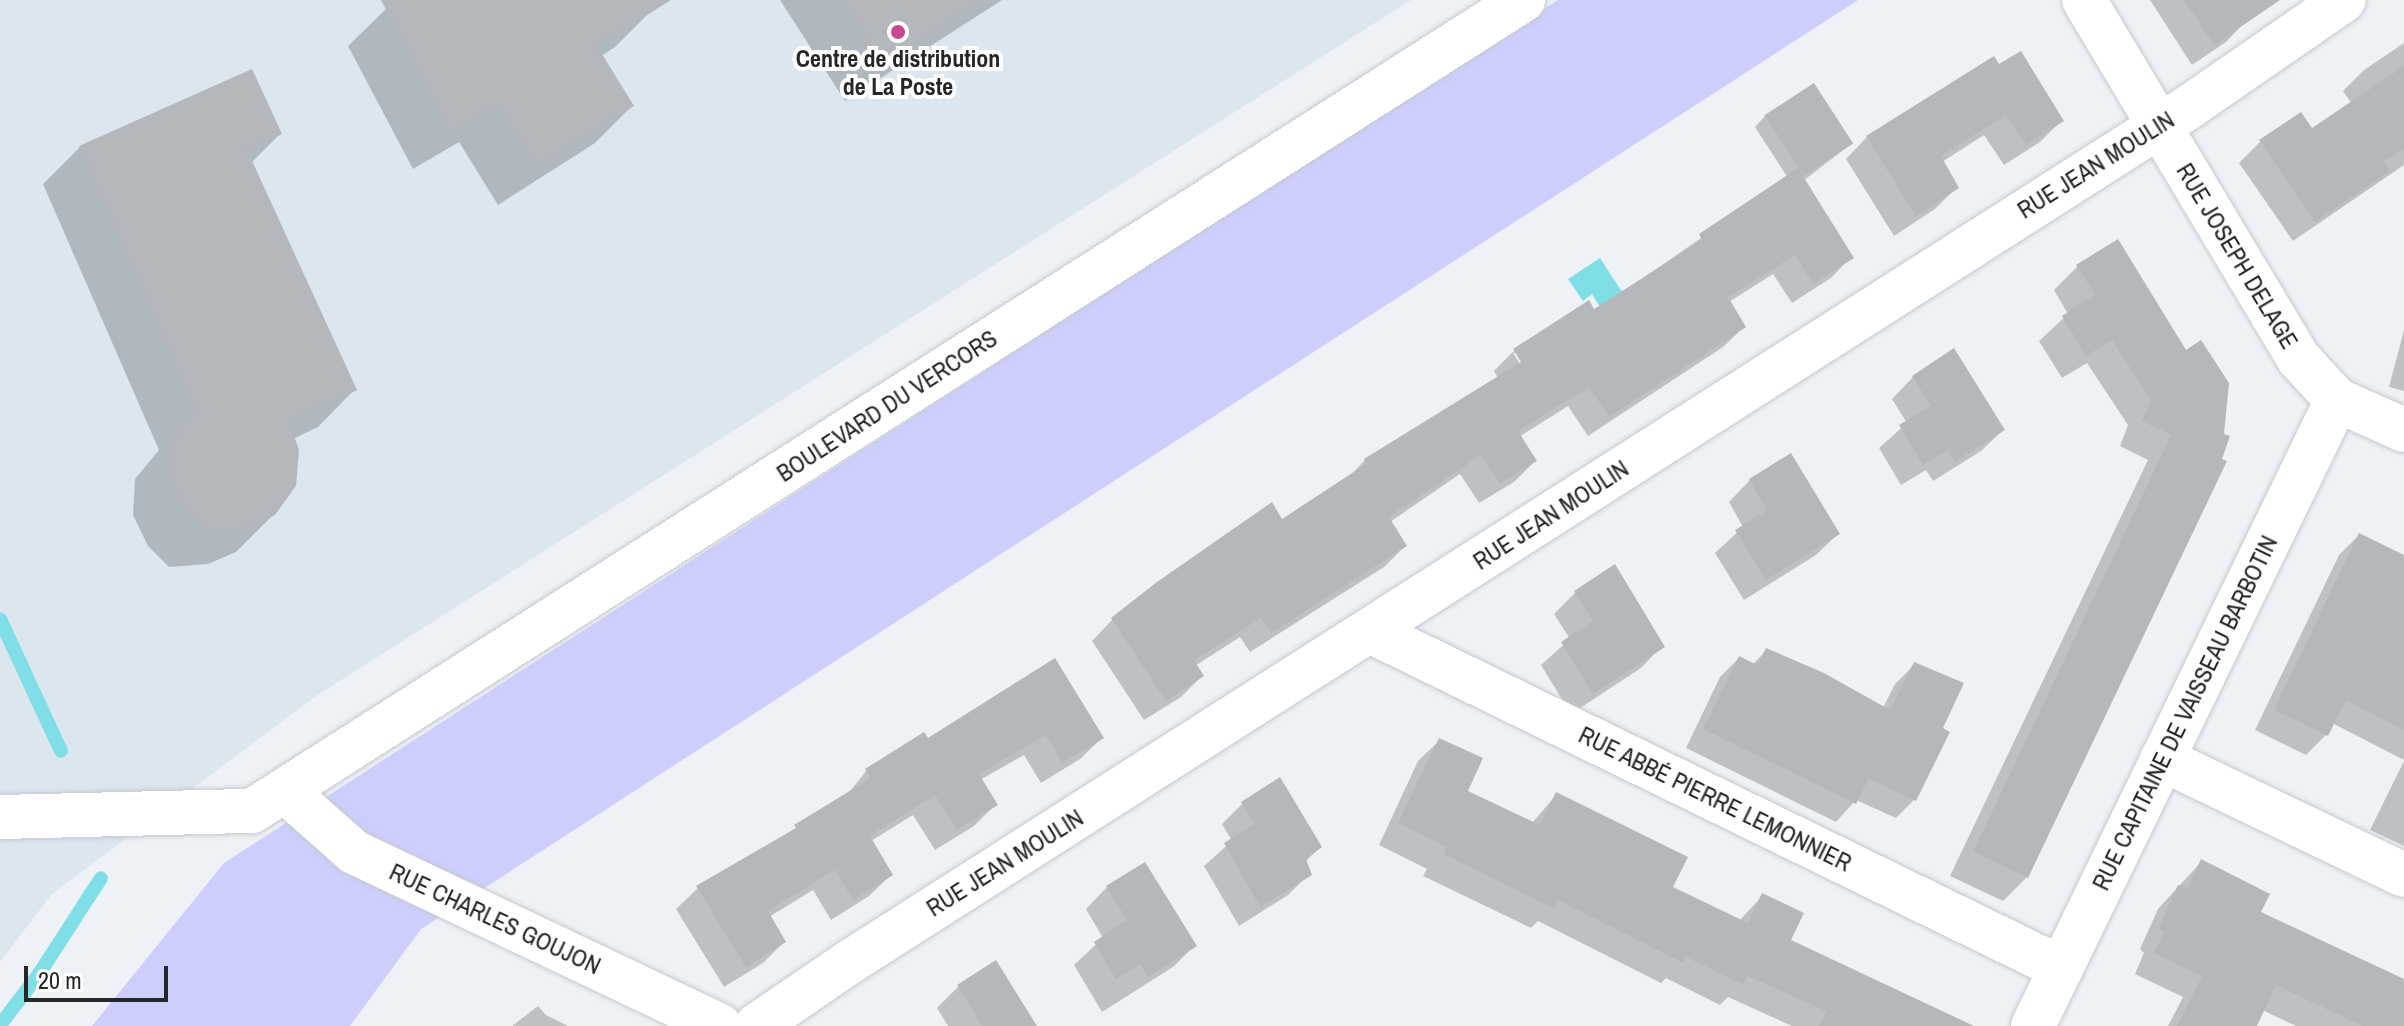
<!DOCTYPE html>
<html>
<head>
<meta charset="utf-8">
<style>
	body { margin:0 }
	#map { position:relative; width:2404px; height:1026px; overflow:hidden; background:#eef2f6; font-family:"Archivo Narrow",sans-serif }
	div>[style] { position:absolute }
	.built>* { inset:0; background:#dbe6ef }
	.green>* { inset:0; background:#cecefe }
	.water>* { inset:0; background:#80dee6 }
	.shadow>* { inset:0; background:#0003 }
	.stream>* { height:14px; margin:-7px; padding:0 7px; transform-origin:7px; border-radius:7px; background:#80dee6 }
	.building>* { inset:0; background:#b4b7bc; transform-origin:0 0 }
	.roads { filter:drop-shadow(0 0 2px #c4c9cd) drop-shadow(0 0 2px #c4c9cd) }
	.street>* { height:44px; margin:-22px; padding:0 22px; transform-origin:22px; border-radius:22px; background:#fff }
	.dots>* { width:22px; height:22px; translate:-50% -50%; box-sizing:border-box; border:4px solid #fff; border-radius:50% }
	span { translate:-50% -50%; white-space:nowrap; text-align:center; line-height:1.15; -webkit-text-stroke:8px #fff; paint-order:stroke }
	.poi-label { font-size:24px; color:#242627; font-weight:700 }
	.street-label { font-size:24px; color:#242627 }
	.scale { position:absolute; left:24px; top:966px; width:144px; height:36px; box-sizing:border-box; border:4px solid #242627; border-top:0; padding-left:10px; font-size:24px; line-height:28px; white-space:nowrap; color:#242627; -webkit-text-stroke:6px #fff; paint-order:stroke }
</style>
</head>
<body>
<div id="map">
	<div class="built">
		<div style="clip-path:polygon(0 0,1411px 0,313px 698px,51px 895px,0 962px)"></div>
	</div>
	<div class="green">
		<div style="clip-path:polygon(1558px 0,1858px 0,421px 929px,350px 1026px,92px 1026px,224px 863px)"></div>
	</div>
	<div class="water">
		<div style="clip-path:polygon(1600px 258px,1639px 318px,1616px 333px,1592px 294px,1583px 301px,1568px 279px)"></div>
	</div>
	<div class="shadow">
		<div style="clip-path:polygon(400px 0,647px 0,652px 10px,615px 47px,601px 56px,632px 106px,595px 143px,498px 205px,459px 142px,413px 169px,348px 46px,386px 9px)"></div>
		<div style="clip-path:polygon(780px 0,1002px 0,845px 101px)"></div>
		<div style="clip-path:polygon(2150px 0,2234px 0,2247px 20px,2226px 42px,2192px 65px)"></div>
		<div style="clip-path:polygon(2404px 43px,2404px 165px,2293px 241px,2239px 163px,2260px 142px,2300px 115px,2312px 131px,2352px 104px,2343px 91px,2364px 70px)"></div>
		<div style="clip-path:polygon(1999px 67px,2062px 120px,2040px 142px,2004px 165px,1984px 135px,1942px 162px,1957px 187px,1935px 209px,1894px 236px,1846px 159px,1867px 137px)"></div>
		<div style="clip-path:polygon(evenodd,1765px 116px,1851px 144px,1803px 181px,1851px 257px,1831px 278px,1792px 303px,1773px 274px,1729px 302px,1744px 327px,1723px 347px,1588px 436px,1568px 406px,1519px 437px,1535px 461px,1514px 482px,1479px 503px,1460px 474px,1390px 522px,1405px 546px,1384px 567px,1250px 652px,1240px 637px,1195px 666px,1202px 676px,1181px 697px,1144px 720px,1092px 641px,1112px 620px,1158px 583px,1281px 521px,1346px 480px,1365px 460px,1498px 378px,1494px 371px,1514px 351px,1594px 312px,1788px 178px,1755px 127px,1765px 116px,1513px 353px,1518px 353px,1525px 371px,1513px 353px)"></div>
		<div style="clip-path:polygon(280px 134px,251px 163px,355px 389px,318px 427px,293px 439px,274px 514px,236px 552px,208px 564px,169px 567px,148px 546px,133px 515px,135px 479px,159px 450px,43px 184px,80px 147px)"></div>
		<div style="clip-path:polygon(2078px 266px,2222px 435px,2027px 877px,2003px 901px,1950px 876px,2148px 460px,2120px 446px,2128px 425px,2087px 363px,2062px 378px,2039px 341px,2068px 314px,2054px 290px)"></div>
		<div style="clip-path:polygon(2404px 330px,2404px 391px,2389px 387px)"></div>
		<div style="clip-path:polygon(1913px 377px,2003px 430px,1981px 451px,1933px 481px,1926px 470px,1901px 485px,1879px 448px,1907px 423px,1892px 399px)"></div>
		<div style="clip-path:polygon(1750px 480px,1838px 534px,1816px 555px,1744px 600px,1715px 553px,1743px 527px,1729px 502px)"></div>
		<div style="clip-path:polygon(2359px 535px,2404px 557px,2404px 760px,2332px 723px,2326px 735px,2306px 755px,2255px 730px,2339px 555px)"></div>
		<div style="clip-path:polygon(1576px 592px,1662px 646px,1641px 668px,1571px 714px,1541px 665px,1570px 639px,1554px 614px)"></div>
		<div style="clip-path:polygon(1767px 650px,1883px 708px,1895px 684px,1914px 665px,1940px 729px,1915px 799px,1896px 818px,1856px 800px,1836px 822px,1686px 748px,1720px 677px,1739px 658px,1752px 665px)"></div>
		<div style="clip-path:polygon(1054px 661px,1102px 738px,1080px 759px,1041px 783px,1024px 755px,980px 780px,995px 805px,974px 826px,935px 850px,913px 815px,871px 841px,891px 875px,869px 896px,831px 920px,813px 890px,769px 917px,784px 942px,763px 963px,724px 987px,676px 909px,698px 888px,785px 837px,847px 795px,866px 771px,928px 741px)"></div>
		<div style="clip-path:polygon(1440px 740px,1465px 792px,1532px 823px,1557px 794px,1671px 888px,1739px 921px,1763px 895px,1788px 941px,1957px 1026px,1792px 1026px,1728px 997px,1720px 1005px,1666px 978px,1661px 983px,1538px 921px,1531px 928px,1423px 876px,1427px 869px,1379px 845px,1418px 761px)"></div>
		<div style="clip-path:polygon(2404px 761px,2404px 846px,2370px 830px)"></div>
		<div style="clip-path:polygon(1242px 804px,1320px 847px,1305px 862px,1309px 874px,1288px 895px,1239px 926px,1204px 866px,1232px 841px,1222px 824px)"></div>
		<div style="clip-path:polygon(2201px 862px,2259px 913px,2404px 981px,2404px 1026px,2296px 1026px,2262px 1010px,2254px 1026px,2168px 1026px,2183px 997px,2135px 974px,2144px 953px,2140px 949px,2158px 909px)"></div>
		<div style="clip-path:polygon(1107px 887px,1194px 946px,1173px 967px,1102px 1012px,1074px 965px,1103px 938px,1086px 909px)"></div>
		<div style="clip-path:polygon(958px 987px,1035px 1026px,948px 1026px,937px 1008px)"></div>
		<div style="clip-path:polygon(538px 1006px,546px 1015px,568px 1026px,512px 1026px)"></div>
	</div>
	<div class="stream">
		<div style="left:0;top:619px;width:145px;rotate:65.2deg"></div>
		<div style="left:0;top:1025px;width:64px;rotate:-52.6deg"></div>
		<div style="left:39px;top:974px;width:114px;rotate:-57.1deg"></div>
	</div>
	<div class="building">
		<div style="clip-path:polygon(381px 0,671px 0,597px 46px,634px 106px,536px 169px,497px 106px,451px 134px)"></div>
		<div style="clip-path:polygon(841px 0,984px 0,883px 65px)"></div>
		<div style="clip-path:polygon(2184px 0,2280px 0,2214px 45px)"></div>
		<div style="clip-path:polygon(2021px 51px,2064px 121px,2026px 145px,2006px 115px,1941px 156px,1959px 188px,1916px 216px,1866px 136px,1994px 56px,1999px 64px)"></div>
		<div style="clip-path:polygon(2404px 66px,2404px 148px,2384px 162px,2390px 171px,2315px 222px,2259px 140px,2301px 112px,2312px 128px)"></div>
		<div style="clip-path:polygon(252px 69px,282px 134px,247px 150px,357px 390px,289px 422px,299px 450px,296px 486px,275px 515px,247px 528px,207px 530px,185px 509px,170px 477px,171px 439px,195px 411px,79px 146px)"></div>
		<div style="left:1814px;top:83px;width:72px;height:59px;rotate:57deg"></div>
		<div style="clip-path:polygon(1798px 168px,1854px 258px,1813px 284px,1795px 255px,1728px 297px,1746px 327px,1609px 417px,1589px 387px,1518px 431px,1537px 461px,1500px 484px,1481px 455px,1389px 517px,1407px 546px,1271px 633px,1261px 618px,1194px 660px,1204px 676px,1166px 701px,1111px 618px,1157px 582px,1272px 502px,1282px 519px,1366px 464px,1364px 459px,1521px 362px,1513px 349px,1589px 300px,1594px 309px,1702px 240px,1699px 234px)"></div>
		<div style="clip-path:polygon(2118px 239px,2186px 350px,2201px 340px,2229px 383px,2224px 434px,2230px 436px,2222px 459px,2227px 461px,2028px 878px,1973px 852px,2171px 435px,2142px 421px,2151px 400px,2112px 340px,2086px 356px,2062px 316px,2095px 294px,2076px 265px)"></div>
		<div style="clip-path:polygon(1954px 348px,2005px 430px,1955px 462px,1948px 450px,1923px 465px,1899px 425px,1931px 406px,1912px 376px)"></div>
		<div style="clip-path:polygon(1791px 453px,1840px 534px,1766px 580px,1735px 530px,1767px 510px,1749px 479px)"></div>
		<div style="clip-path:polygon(2359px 533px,2404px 555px,2404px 730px,2346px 700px,2328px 736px,2274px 710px)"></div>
		<div style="clip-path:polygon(1615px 564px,1665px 647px,1593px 694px,1561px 642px,1593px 621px,1574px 591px)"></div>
		<div style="clip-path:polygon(1766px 648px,1824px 673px,1890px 710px,1914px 662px,1964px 683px,1943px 728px,1950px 732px,1916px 801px,1869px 778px,1856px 804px,1703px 729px,1739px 656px,1757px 665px)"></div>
		<div style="clip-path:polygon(1055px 658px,1104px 738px,1063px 763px,1046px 735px,979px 774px,998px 805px,957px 830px,935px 795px,870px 836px,893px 875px,853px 900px,835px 870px,768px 911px,786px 942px,746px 967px,696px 886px,796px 828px,794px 825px,871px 778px,865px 769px,924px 732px,928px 738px)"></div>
		<div style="clip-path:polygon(1439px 738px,1483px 758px,1468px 791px,1540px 825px,1556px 792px,1688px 857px,1673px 887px,1748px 923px,1762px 893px,1804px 913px,1791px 940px,1974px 1026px,1819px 1026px,1826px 1011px,1747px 976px,1743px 985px,1686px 957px,1683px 963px,1558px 900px,1554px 908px,1443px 854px,1447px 847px,1398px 823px)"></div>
		<div style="clip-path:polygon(1280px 777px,1322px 847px,1306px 859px,1312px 875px,1260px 907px,1224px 843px,1254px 824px,1241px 802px)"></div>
		<div style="clip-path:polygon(2201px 859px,2270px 894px,2261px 912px,2404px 979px,2404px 1026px,2362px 1026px,2276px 985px,2257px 1026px,2177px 1026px,2202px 976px,2154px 953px,2164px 932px,2159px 928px,2178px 885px,2188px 888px)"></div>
		<div style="clip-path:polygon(1145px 862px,1197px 946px,1148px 977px,1140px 964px,1116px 979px,1094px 942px,1127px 920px,1106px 886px)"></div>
		<div style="clip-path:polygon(996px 960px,1037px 1026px,982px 1026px,957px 985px)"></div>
	</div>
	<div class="roads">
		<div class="street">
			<div style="left:2084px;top:0;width:418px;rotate:59.1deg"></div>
			<div style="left:2299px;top:359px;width:56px;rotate:47.2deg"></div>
			<div style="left:2337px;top:400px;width:73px;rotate:24.1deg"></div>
			<div style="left:1370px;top:631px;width:769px;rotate:26deg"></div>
			<div style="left:2162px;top:759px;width:268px;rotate:25.6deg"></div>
			<div style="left:285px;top:791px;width:92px;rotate:41.5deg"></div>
			<div style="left:354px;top:852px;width:405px;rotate:25.4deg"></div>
			<div style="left:0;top:817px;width:252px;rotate:-1.4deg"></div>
			<div style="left:252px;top:811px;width:1508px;rotate:-32.54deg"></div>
			<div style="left:756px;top:1026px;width:112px;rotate:-34.4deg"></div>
			<div style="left:848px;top:963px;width:1591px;rotate:-32.55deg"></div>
			<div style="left:2189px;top:107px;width:188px;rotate:-34.6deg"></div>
			<div style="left:2033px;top:1026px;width:696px;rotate:-64.1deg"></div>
		</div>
	</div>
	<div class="dots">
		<div style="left:898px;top:32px;background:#c74791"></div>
	</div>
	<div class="poi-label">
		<span style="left:898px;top:73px">Centre de distribution<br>de La Poste</span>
	</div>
	<div class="street-label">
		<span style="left:2096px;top:165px;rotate:-32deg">RUE JEAN MOULIN</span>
		<span style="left:2237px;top:256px;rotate:59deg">RUE JOSEPH DELAGE</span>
		<span style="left:887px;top:406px;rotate:-33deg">BOULEVARD DU VERCORS</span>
		<span style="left:1551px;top:515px;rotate:-33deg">RUE JEAN MOULIN</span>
		<span style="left:2185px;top:713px;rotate:-64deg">RUE CAPITAINE DE VAISSEAU BARBOTIN</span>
		<span style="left:1715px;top:799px;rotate:26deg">RUE ABBÉ PIERRE LEMONNIER</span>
		<span style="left:1005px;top:863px;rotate:-32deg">RUE JEAN MOULIN</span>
		<span style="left:495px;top:919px;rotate:25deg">RUE CHARLES GOUJON</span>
	</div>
	<div class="scale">20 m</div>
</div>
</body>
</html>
